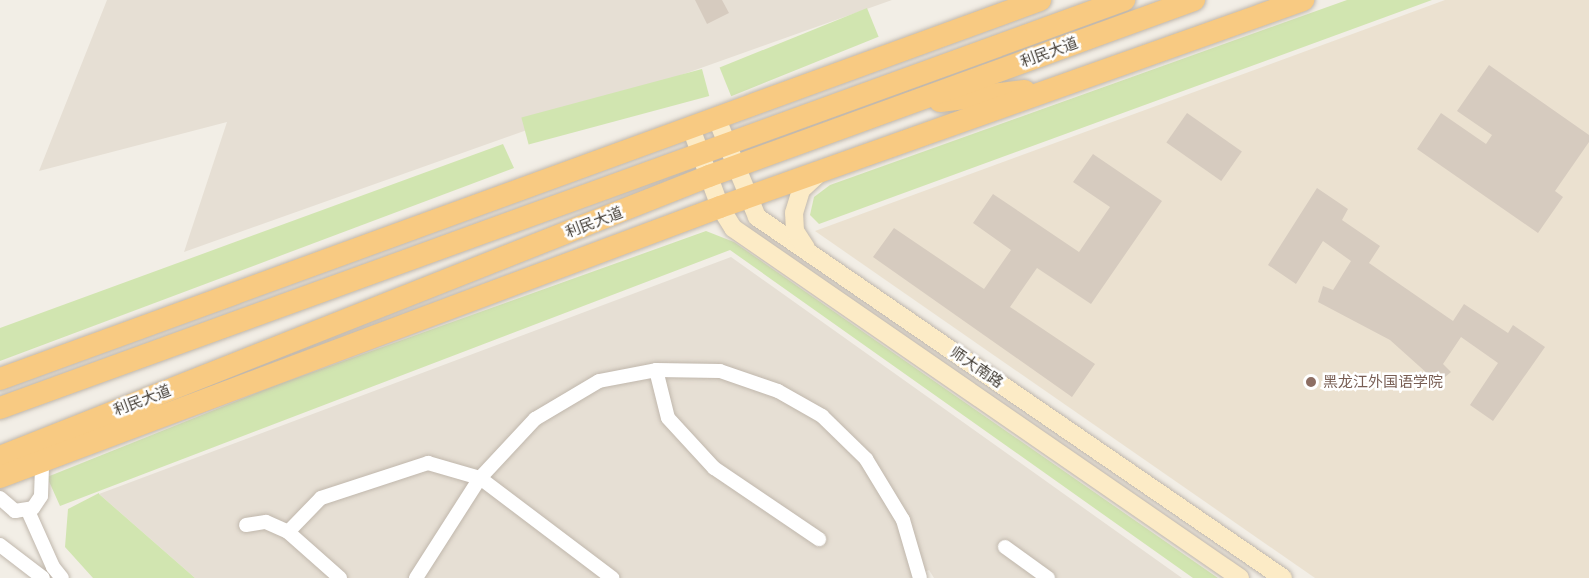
<!DOCTYPE html>
<html>
<head>
<meta charset="utf-8">
<style>
	body { margin:0 }
	#map { position:relative; width:1589px; height:578px; overflow:hidden; background:#f2eee6; font-family:"Public Sans","Noto Sans SC",sans-serif }
	div>[style] { position:absolute }
	.residential>* { inset:0; background:#e6dfd4 }
	.education>* { inset:0; background:#ebe1d0 }
	.green>* { inset:0; background:#d1e5b0; transform-origin:0 0 }
	.building>* { inset:0; background:#d6cbbf; transform-origin:0 0 }
	.roads { filter:drop-shadow(0 0 2px #c0b7ac) drop-shadow(0 0 2px #c0b7ac) }
	.minor>* { height:14px; margin:-7px; padding:0 7px; transform-origin:7px; border-radius:7px; background:#fff }
	.secondary>* { height:18px; margin:-9px; padding:0 9px; transform-origin:9px; border-radius:9px; background:#fcebc6 }
	.trunk>* { height:22px; margin:-11px; padding:0 11px; transform-origin:11px; border-radius:11px; background:#f8ca82 }
	.dots>* { width:16px; height:16px; translate:-50% -50%; box-sizing:border-box; border:3px solid #fff; border-radius:50% }
	span { translate:-50% -50%; white-space:nowrap; text-align:center; line-height:1.15; -webkit-text-stroke:5px #fff; paint-order:stroke }
	.street-label { font-size:15px; color:#443e36 }
	.education-label { font-size:15px; color:#785e54 }
	.left { translate:0 -50%; text-align:left }
</style>
</head>
<body>
<div id="map">
	<div class="residential">
		<div style="clip-path:polygon(107px 0,892px 0,184px 252px,227px 122px,39px 171px)"></div>
		<div style="clip-path:polygon(731px 257px,1182px 578px,934px 578px,929px 570px,912px 578px,195px 578px,99px 494px)"></div>
	</div>
	<div class="education">
		<div style="clip-path:polygon(1445px 0,1589px 0,1589px 578px,1315px 578px,815px 231px)"></div>
	</div>
	<div class="green">
		<div style="clip-path:polygon(1347px 0,1432px 0,819px 224px,810px 215px,814px 197px,830px 185px)"></div>
		<div style="left:867px;top:8px;width:31px;height:159px;rotate:68deg"></div>
		<div style="left:702px;top:69px;width:28px;height:187px;rotate:75deg"></div>
		<div style="clip-path:polygon(503px 144px,514px 168px,0 361px,0 328px)"></div>
		<div style="clip-path:polygon(706px 231px,734px 242px,1218px 578px,1193px 578px,730px 250px,60px 506px,47px 477px,274px 386px)"></div>
		<div style="clip-path:polygon(99px 493px,99px 494px,195px 578px,93px 578px,65px 547px,68px 509px)"></div>
	</div>
	<div class="building">
		<div style="clip-path:polygon(695px 0,722px 0,729px 13px,707px 24px)"></div>
		<div style="clip-path:polygon(1489px 65px,1589px 135px,1589px 142px,1555px 191px,1563px 197px,1538px 233px,1417px 149px,1441px 113px,1486px 144px,1492px 135px,1457px 111px)"></div>
		<div style="left:1187px;top:113px;width:67px;height:36px;rotate:35deg"></div>
		<div style="clip-path:polygon(1093px 154px,1162px 201px,1091px 304px,1037px 268px,1010px 307px,1095px 364px,1072px 397px,873px 257px,894px 228px,984px 289px,1011px 250px,973px 223px,993px 194px,1079px 252px,1110px 207px,1073px 182px)"></div>
		<div style="clip-path:polygon(1317px 188px,1348px 209px,1342px 220px,1380px 246px,1369px 263px,1453px 321px,1464px 304px,1508px 333px,1513px 325px,1545px 347px,1493px 421px,1470px 405px,1498px 363px,1461px 337px,1443px 364px,1451px 372px,1438px 383px,1390px 340px,1318px 302px,1323px 286px,1333px 290px,1351px 261px,1323px 241px,1296px 284px,1268px 265px)"></div>
	</div>
	<div class="roads">
		<div class="minor">
			<div style="left:656px;top:370px;width:49px;rotate:76deg"></div>
			<div style="left:668px;top:418px;width:68px;rotate:47.4deg"></div>
			<div style="left:714px;top:468px;width:127px;rotate:34.1deg"></div>
			<div style="left:0;top:498px;width:20px;rotate:41deg"></div>
			<div style="left:15px;top:511px;width:18px;rotate:-9deg"></div>
			<div style="left:33px;top:508px;width:14px;rotate:-56deg"></div>
			<div style="left:41px;top:496px;width:36px;rotate:-88deg"></div>
			<div style="left:28px;top:511px;width:61px;rotate:65.9deg"></div>
			<div style="left:53px;top:567px;width:14px;rotate:51deg"></div>
			<div style="left:246px;top:525px;width:20px;rotate:-9deg"></div>
			<div style="left:266px;top:522px;width:24px;rotate:24deg"></div>
			<div style="left:0;top:545px;width:54px;rotate:37.5deg"></div>
			<div style="left:1005px;top:547px;width:53px;rotate:35.8deg"></div>
			<div style="left:340px;top:578px;width:69px;rotate:-138.5deg"></div>
			<div style="left:288px;top:532px;width:47px;rotate:-45.9deg"></div>
			<div style="left:321px;top:498px;width:113px;rotate:-18.1deg"></div>
			<div style="left:428px;top:463px;width:54px;rotate:16.1deg"></div>
			<div style="left:480px;top:478px;width:166px;rotate:37.1deg"></div>
			<div style="left:416px;top:578px;width:119px;rotate:-57.4deg"></div>
			<div style="left:480px;top:478px;width:81px;rotate:-47deg"></div>
			<div style="left:535px;top:419px;width:74px;rotate:-30.7deg"></div>
			<div style="left:599px;top:381px;width:58px;rotate:-10.9deg"></div>
			<div style="left:656px;top:370px;width:64px;rotate:0.9deg"></div>
			<div style="left:720px;top:371px;width:61px;rotate:19deg"></div>
			<div style="left:778px;top:391px;width:51px;rotate:29.6deg"></div>
			<div style="left:822px;top:416px;width:62px;rotate:44.3deg"></div>
			<div style="left:866px;top:459px;width:71px;rotate:58.8deg"></div>
			<div style="left:903px;top:520px;width:60px;rotate:73.7deg"></div>
		</div>
		<div class="secondary">
			<div style="left:717px;top:119px;width:106px;rotate:67.8deg"></div>
			<div style="left:757px;top:217px;width:638px;rotate:34.46deg"></div>
			<div style="left:691px;top:128px;width:84px;rotate:69.8deg"></div>
			<div style="left:720px;top:207px;width:25px;rotate:58deg"></div>
			<div style="left:733px;top:228px;width:616px;rotate:34.62deg"></div>
			<div style="left:806px;top:248px;width:20px;rotate:-123deg"></div>
			<div style="left:795px;top:231px;width:18px;rotate:-93deg"></div>
			<div style="left:794px;top:213px;width:24px;rotate:-73deg"></div>
			<div style="left:801px;top:190px;width:23px;rotate:-43deg"></div>
		</div>
		<div class="trunk">
			<div style="left:940px;top:101px;width:85px;rotate:-6.8deg"></div>
			<div style="left:0;top:379px;width:1107px;rotate:-20.02deg"></div>
			<div style="left:0;top:408px;width:1196px;rotate:-19.95deg"></div>
			<div style="left:0;top:457px;width:763px;rotate:-21.62deg"></div>
			<div style="left:709px;top:176px;width:516px;rotate:-19.95deg"></div>
			<div style="left:0;top:477px;width:769px;rotate:-20.56deg"></div>
			<div style="left:720px;top:207px;width:619px;rotate:-19.55deg"></div>
		</div>
	</div>
	<div class="dots">
		<div style="left:1311px;top:382px;background:#8d6e63"></div>
	</div>
	<div class="street-label">
		<span style="left:1049px;top:52px;rotate:-20deg">利民大道</span>
		<span style="left:594px;top:222px;rotate:-21deg">利民大道</span>
		<span style="left:977px;top:367px;rotate:34deg">师大南路</span>
		<span style="left:142px;top:400px;rotate:-21deg">利民大道</span>
	</div>
	<div class="education-label">
		<span class="left" style="left:1323px;top:382px">黑龙江外国语学院</span>
	</div>
</div>
</body>
</html>
